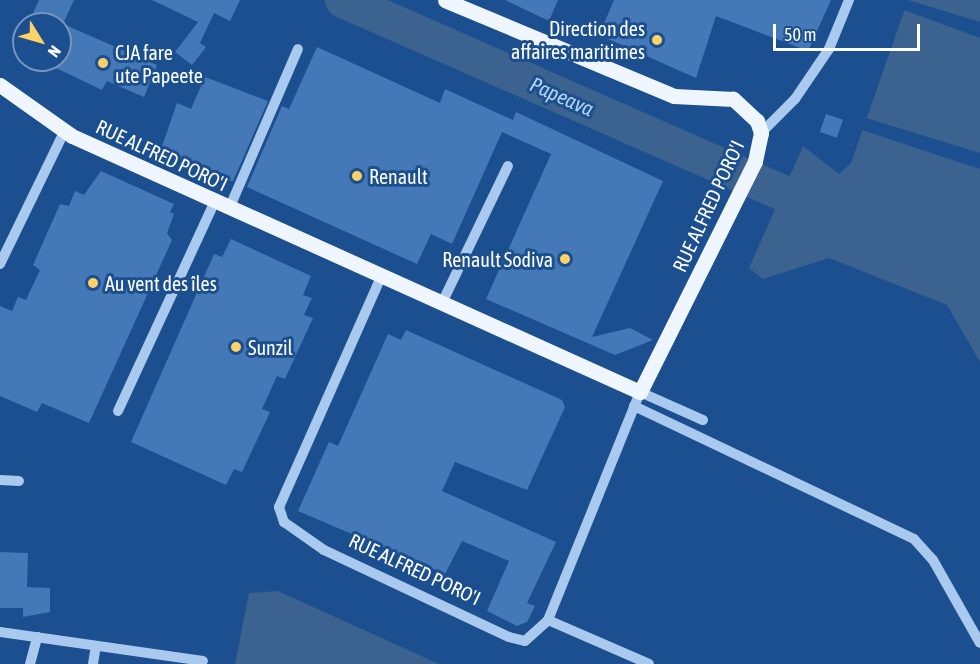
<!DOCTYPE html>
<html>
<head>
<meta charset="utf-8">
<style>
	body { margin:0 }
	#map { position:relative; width:980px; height:664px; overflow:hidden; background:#1b4f8f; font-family:"Asap Condensed",sans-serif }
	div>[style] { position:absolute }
	.water>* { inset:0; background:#3c6290 }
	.pier>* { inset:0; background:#1b4f8f }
	.river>* { height:36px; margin:-18px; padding:0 18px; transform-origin:18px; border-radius:18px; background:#3c6290 }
	.building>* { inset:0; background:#4478b7; transform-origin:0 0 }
	.minor>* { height:10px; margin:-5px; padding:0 5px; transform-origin:5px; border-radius:5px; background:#a9c9ee }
	.major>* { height:15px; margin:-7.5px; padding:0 7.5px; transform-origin:7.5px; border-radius:7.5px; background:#f0f6ff }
	.dots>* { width:16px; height:16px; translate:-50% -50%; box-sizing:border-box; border:3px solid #1b4f8f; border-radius:50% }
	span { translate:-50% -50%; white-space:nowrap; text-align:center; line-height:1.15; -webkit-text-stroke:6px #1b4f8f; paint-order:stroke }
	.poi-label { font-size:20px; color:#fff }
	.right { translate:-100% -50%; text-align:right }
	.left { translate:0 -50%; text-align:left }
	.street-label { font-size:20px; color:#fff }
	.water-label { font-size:21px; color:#b5d3f5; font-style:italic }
	.north { position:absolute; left:12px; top:12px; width:60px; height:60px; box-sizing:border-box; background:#1b4f8f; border:2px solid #7695bc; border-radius:50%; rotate:127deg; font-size:16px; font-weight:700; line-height:24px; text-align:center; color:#fff }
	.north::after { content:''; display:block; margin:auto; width:21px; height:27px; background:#ffd166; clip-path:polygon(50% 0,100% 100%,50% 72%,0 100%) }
	.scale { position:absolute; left:773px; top:24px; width:147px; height:27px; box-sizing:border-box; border:3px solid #fff; border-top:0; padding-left:8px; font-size:18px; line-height:21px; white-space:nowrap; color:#fff; -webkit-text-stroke:4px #1b4f8f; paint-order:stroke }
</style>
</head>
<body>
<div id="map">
	<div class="water">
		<div style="clip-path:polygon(908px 0,980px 0,980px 362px,947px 305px,829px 258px,763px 279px,749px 268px,803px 146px,839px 174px,851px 163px)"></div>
		<div style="clip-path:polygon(278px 591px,439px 664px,235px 664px,249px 593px)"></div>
	</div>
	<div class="pier">
		<div style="clip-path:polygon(908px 0,980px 22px,980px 38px,904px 10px)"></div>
		<div style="clip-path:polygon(866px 118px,980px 153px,980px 169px,862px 130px)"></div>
	</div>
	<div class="river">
		<div style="left:343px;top:0;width:480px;rotate:23.7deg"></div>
	</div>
	<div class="building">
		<div style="clip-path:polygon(39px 0,74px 0,63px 24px,157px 65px,144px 97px,107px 81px,102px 90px,54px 67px,60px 60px,60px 24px,28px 24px)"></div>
		<div style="clip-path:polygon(152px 0,240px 0,230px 21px,214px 13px,200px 43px,206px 47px,192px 65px,175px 52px,198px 22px)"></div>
		<div style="clip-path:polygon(505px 0,558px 0,549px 21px)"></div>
		<div style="clip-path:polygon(614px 0,831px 0,808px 51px,716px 16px,696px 78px,599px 35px)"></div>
		<div style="clip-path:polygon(317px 47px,440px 103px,445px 89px,513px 120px,516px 112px,663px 181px,592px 337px,630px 328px,653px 340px,615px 355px,486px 299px,551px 154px,502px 132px,452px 244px,431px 234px,417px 264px,247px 187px,282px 106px,289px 109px)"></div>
		<div style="clip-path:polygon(205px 77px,268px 101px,233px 181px,225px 182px,161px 149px,177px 103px,191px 109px)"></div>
		<div style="left:826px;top:114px;width:18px;height:19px;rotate:19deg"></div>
		<div style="clip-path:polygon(101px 171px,174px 204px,170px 212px,174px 214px,167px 233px,172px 240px,89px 423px,42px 403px,37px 412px,0 396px,0 306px,12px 311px,18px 297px,26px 300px,40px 270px,33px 265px,60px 204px,69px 206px,75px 191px,84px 195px)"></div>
		<div style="clip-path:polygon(231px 239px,311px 276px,303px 295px,312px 298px,304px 315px,313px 318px,285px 379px,277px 376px,262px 409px,270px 412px,242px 472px,234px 469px,226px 485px,131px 442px,214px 254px,222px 257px)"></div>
		<div style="clip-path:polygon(406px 330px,562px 400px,565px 407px,527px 490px,455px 462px,442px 491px,556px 542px,527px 603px,535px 606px,527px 622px,517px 626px,487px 611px,509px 561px,462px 541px,445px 574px,298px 511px,329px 442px,338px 446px,388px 334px,401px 340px)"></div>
		<div style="clip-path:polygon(0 552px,28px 553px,27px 587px,50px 588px,50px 612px,23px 617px,23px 608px,0 608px)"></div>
	</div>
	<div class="minor">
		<div style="left:761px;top:133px;width:48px;rotate:-45deg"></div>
		<div style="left:795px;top:99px;width:60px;rotate:-55.8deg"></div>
		<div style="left:829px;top:49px;width:53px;rotate:-67.8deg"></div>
		<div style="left:229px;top:209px;width:174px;rotate:-66.7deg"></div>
		<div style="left:0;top:264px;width:147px;rotate:-64.1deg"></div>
		<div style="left:381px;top:277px;width:252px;rotate:113.9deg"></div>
		<div style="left:279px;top:507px;width:16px;rotate:72deg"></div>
		<div style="left:284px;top:522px;width:49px;rotate:35deg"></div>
		<div style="left:324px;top:550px;width:204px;rotate:25.2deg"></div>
		<div style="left:509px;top:637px;width:16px;rotate:14deg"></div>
		<div style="left:525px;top:641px;width:31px;rotate:-42deg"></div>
		<div style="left:548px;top:620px;width:246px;rotate:-68deg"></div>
		<div style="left:640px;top:392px;width:69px;rotate:24deg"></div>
		<div style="left:442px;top:303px;width:152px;rotate:-64.3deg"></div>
		<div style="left:634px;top:406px;width:310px;rotate:25.4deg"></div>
		<div style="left:914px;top:539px;width:28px;rotate:48deg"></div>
		<div style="left:933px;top:560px;width:95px;rotate:60.5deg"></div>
		<div style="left:118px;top:411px;width:229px;rotate:-65.2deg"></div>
		<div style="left:0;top:480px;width:19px;rotate:3deg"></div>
		<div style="left:548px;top:620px;width:110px;rotate:23.5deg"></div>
		<div style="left:0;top:632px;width:205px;rotate:8.1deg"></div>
		<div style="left:30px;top:664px;width:28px;rotate:-75deg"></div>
		<div style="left:93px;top:664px;width:18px;rotate:-81deg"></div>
	</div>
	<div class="major">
		<div style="left:0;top:85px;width:88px;rotate:35.3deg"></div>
		<div style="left:72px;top:136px;width:623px;rotate:24.26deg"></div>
		<div style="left:640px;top:392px;width:258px;rotate:-63.5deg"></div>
		<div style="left:755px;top:161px;width:29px;rotate:-78deg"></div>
		<div style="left:761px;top:133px;width:13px;rotate:-108deg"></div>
		<div style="left:757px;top:121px;width:33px;rotate:-137deg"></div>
		<div style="left:733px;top:99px;width:59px;rotate:-177.1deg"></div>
		<div style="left:674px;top:96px;width:248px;rotate:-157.3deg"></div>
	</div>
	<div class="dots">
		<div style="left:657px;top:40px;background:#ffd166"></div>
		<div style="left:103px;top:63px;background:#ffd166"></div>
		<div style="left:357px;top:176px;background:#ffd166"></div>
		<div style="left:565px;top:259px;background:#ffd166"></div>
		<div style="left:93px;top:283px;background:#ffd166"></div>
		<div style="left:236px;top:347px;background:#ffd166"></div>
	</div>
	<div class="poi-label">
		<span class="right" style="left:645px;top:40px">Direction des<br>affaires maritimes</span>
		<span class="left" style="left:115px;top:64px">CJA fare<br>ute Papeete</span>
		<span class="left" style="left:369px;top:176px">Renault</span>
		<span class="right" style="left:553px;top:259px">Renault Sodiva</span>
		<span class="left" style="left:105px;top:283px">Au vent des îles</span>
		<span class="left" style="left:248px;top:347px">Sunzil</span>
	</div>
	<div class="street-label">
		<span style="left:162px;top:155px;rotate:25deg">RUE ALFRED PORO'I</span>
		<span style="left:708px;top:206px;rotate:-65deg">RUE ALFRED PORO'I</span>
		<span style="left:415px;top:569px;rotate:25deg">RUE ALFRED PORO'I</span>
	</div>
	<div class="water-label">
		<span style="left:562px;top:96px;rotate:24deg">Papeava</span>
	</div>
	<div class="north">N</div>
	<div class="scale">50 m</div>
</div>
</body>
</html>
